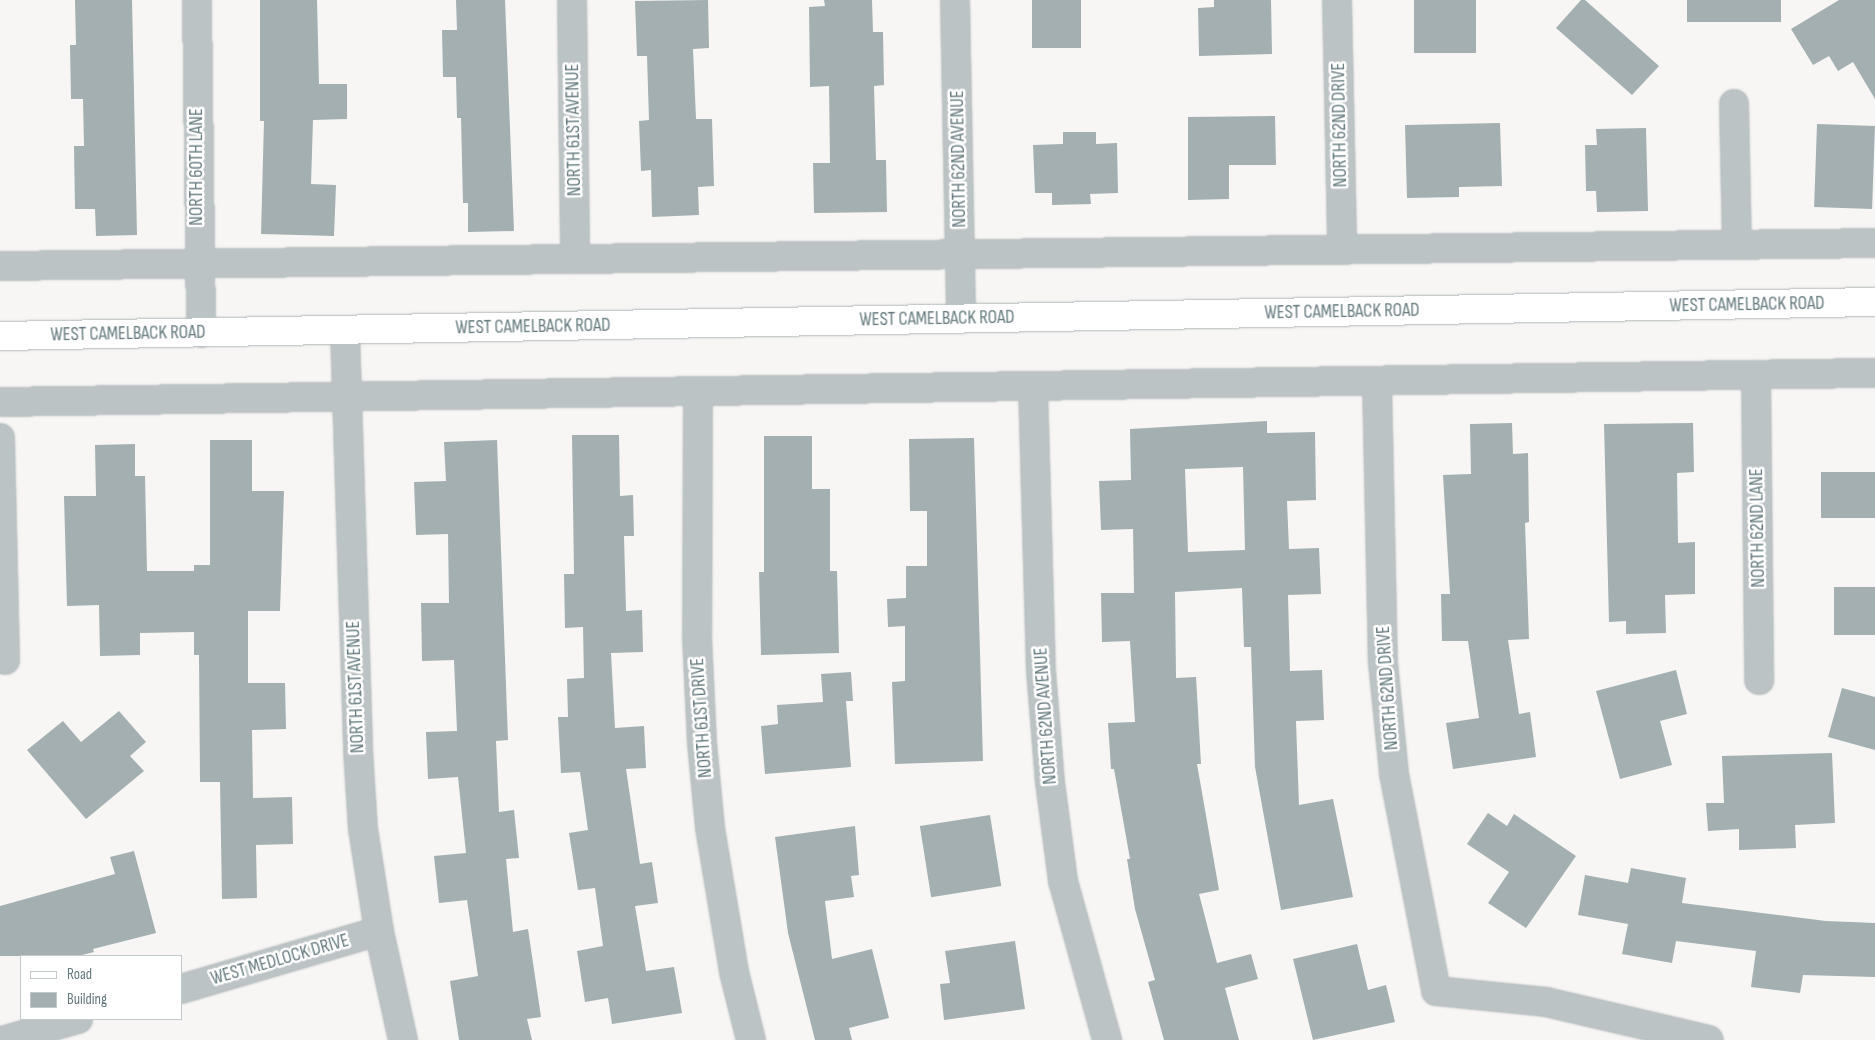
<!DOCTYPE html>
<html>
<head>
<meta charset="utf-8">
<style>
	body { margin:0 }
	#map { position:relative; width:1875px; height:1040px; overflow:hidden; background:#f7f6f4; font-family:"Sofia Sans Condensed",sans-serif }
	div>[style] { position:absolute }
	.building>* { inset:0; background:#a3afb1; transform-origin:0 0 }
	.roads { filter:drop-shadow(0 0 1px #b0b7b9) drop-shadow(0 0 1px #b0b7b9) }
	.street>* { height:28px; margin:-14px; padding:0 14px; transform-origin:14px; border-radius:14px; background:#bcc3c4 }
	.primary>* { height:28px; margin:-14px; padding:0 14px; transform-origin:14px; border-radius:14px; background:#fff }
	span { translate:-50% -50%; white-space:nowrap; text-align:center; line-height:1.15; -webkit-text-stroke:5px #fff; paint-order:stroke }
	.street-label { font-size:19px; color:#64797d }
	.legend { position:absolute; left:20px; top:955px; width:162px; height:65px; box-sizing:border-box; background:#fff; border:1px solid #c1c9cb; margin:0; padding:6px 9px; list-style:none; font-size:15px; color:#64797d }
	.legend li { display:flex; align-items:center; gap:10px; height:25px }
	.legend b { width:25px; border:1px solid #c1c9cb }
</style>
</head>
<body>
<div id="map">
	<div class="building">
		<div style="clip-path:polygon(75px 0,132px 0,137px 235px,96px 236px,95px 209px,75px 209px,74px 146px,84px 146px,83px 99px,71px 99px,70px 45px,76px 45px)"></div>
		<div style="clip-path:polygon(260px 0,317px 0,319px 84px,347px 84px,347px 119px,313px 120px,311px 184px,336px 185px,334px 236px,261px 234px,264px 121px,260px 121px)"></div>
		<div style="clip-path:polygon(456px 0,505px 0,514px 231px,468px 232px,468px 203px,463px 203px,461px 118px,457px 118px,456px 77px,443px 77px,442px 30px,457px 30px)"></div>
		<div style="clip-path:polygon(708px 0,709px 48px,693px 49px,696px 119px,712px 119px,714px 186px,698px 187px,699px 215px,652px 217px,651px 170px,641px 171px,639px 121px,649px 120px,647px 56px,637px 56px,635px 1px)"></div>
		<div style="clip-path:polygon(824px 0,872px 0,873px 32px,883px 32px,884px 85px,874px 86px,876px 160px,886px 160px,887px 212px,814px 213px,813px 163px,830px 163px,829px 86px,810px 87px,809px 7px,825px 6px)"></div>
		<div style="left:1032px;top:0;width:49px;height:48px"></div>
		<div style="clip-path:polygon(1214px 0,1271px 0,1272px 54px,1199px 56px,1198px 8px,1214px 7px)"></div>
		<div style="left:1414px;top:0;width:62px;height:53px"></div>
		<div style="clip-path:polygon(1581px 0,1585px 0,1659px 66px,1632px 95px,1556px 28px)"></div>
		<div style="left:1687px;top:0;width:94px;height:22px"></div>
		<div style="clip-path:polygon(1839px 0,1875px 0,1875px 99px,1853px 62px,1838px 71px,1829px 56px,1813px 65px,1791px 29px)"></div>
		<div style="clip-path:polygon(1275px 116px,1276px 165px,1229px 165px,1229px 199px,1188px 200px,1188px 117px)"></div>
		<div style="clip-path:polygon(1500px 123px,1502px 186px,1459px 187px,1459px 197px,1407px 198px,1405px 125px)"></div>
		<div style="left:1817px;top:124px;width:58px;height:83px;rotate:2deg"></div>
		<div style="clip-path:polygon(1646px 128px,1648px 211px,1597px 212px,1596px 191px,1586px 191px,1585px 145px,1597px 145px,1596px 129px)"></div>
		<div style="clip-path:polygon(1063px 132px,1096px 132px,1096px 144px,1117px 143px,1118px 193px,1090px 194px,1091px 204px,1052px 205px,1052px 193px,1035px 193px,1033px 145px,1063px 144px)"></div>
		<div style="clip-path:polygon(evenodd,1267px 421px,1267px 433px,1315px 432px,1316px 500px,1287px 501px,1289px 549px,1319px 548px,1321px 594px,1288px 595px,1290px 671px,1322px 670px,1324px 720px,1296px 721px,1299px 805px,1333px 799px,1353px 897px,1281px 910px,1255px 767px,1251px 647px,1244px 647px,1242px 588px,1175px 592px,1176px 678px,1196px 677px,1201px 764px,1197px 764px,1219px 890px,1199px 894px,1217px 963px,1251px 954px,1258px 979px,1225px 988px,1239px 1040px,1164px 1040px,1148px 982px,1155px 980px,1135px 909px,1127px 859px,1130px 859px,1114px 769px,1111px 769px,1108px 723px,1135px 722px,1130px 641px,1102px 642px,1101px 593px,1134px 593px,1133px 529px,1101px 530px,1099px 481px,1131px 480px,1130px 429px,1267px 421px,1243px 467px,1245px 550px,1188px 552px,1185px 469px,1243px 467px)"></div>
		<div style="clip-path:polygon(1512px 423px,1513px 454px,1528px 453px,1529px 522px,1525px 523px,1529px 639px,1508px 640px,1519px 714px,1530px 712px,1536px 757px,1453px 769px,1446px 723px,1479px 718px,1468px 641px,1442px 641px,1441px 594px,1450px 594px,1443px 475px,1471px 474px,1470px 424px)"></div>
		<div style="clip-path:polygon(1693px 423px,1694px 472px,1677px 473px,1678px 543px,1695px 542px,1695px 594px,1665px 595px,1666px 633px,1626px 634px,1626px 621px,1609px 622px,1604px 424px)"></div>
		<div style="clip-path:polygon(572px 435px,619px 435px,620px 496px,633px 495px,634px 536px,624px 536px,626px 611px,642px 610px,643px 652px,611px 653px,615px 728px,644px 726px,646px 768px,626px 769px,640px 864px,652px 862px,658px 903px,635px 906px,646px 971px,674px 967px,682px 1013px,612px 1024px,608px 998px,585px 1002px,577px 951px,603px 946px,595px 888px,578px 890px,569px 833px,588px 830px,580px 772px,561px 773px,558px 717px,568px 717px,567px 679px,584px 678px,583px 627px,565px 628px,564px 574px,574px 574px)"></div>
		<div style="clip-path:polygon(764px 436px,812px 436px,812px 489px,830px 489px,830px 571px,837px 571px,839px 653px,761px 655px,759px 572px,764px 572px)"></div>
		<div style="clip-path:polygon(974px 438px,983px 761px,895px 764px,892px 682px,905px 681px,905px 626px,888px 627px,887px 599px,906px 598px,906px 566px,927px 566px,927px 511px,910px 511px,909px 439px)"></div>
		<div style="clip-path:polygon(210px 440px,252px 440px,252px 491px,284px 491px,280px 611px,248px 611px,248px 683px,285px 683px,286px 729px,252px 730px,253px 798px,292px 797px,293px 844px,256px 845px,257px 898px,222px 899px,220px 782px,200px 782px,199px 655px,194px 655px,194px 632px,140px 633px,140px 655px,100px 656px,99px 605px,67px 606px,64px 496px,96px 496px,95px 445px,135px 444px,135px 476px,145px 476px,147px 571px,194px 571px,194px 565px,210px 565px)"></div>
		<div style="clip-path:polygon(497px 440px,508px 740px,496px 741px,499px 812px,514px 810px,519px 858px,506px 859px,513px 932px,528px 929px,541px 1017px,527px 1019px,532px 1040px,459px 1040px,450px 981px,478px 976px,467px 900px,439px 903px,434px 856px,466px 853px,458px 777px,428px 779px,426px 732px,457px 731px,454px 660px,422px 661px,421px 603px,449px 603px,448px 534px,416px 535px,414px 482px,446px 481px,444px 442px)"></div>
		<div style="left:1875px;top:472px;width:46px;height:54px;rotate:90deg"></div>
		<div style="left:1875px;top:587px;width:48px;height:41px;rotate:90deg"></div>
		<div style="clip-path:polygon(1676px 670px,1687px 714px,1660px 721px,1672px 765px,1620px 779px,1596px 691px)"></div>
		<div style="clip-path:polygon(851px 672px,853px 701px,846px 701px,851px 767px,765px 774px,761px 726px,778px 724px,777px 705px,823px 702px,821px 674px)"></div>
		<div style="clip-path:polygon(1842px 688px,1875px 697px,1875px 750px,1828px 737px)"></div>
		<div style="clip-path:polygon(119px 711px,146px 742px,130px 756px,144px 771px,86px 819px,27px 750px,63px 721px,81px 742px)"></div>
		<div style="clip-path:polygon(1832px 753px,1835px 823px,1795px 825px,1796px 848px,1739px 850px,1739px 829px,1708px 831px,1706px 803px,1724px 803px,1722px 756px)"></div>
		<div style="clip-path:polygon(1488px 813px,1507px 826px,1514px 814px,1576px 856px,1526px 928px,1488px 903px,1509px 872px,1467px 844px)"></div>
		<div style="left:990px;top:815px;width:72px;height:71px;rotate:81deg"></div>
		<div style="clip-path:polygon(855px 826px,859px 875px,851px 876px,854px 897px,825px 901px,832px 959px,872px 949px,889px 1018px,849px 1028px,852px 1040px,815px 1040px,788px 933px,775px 837px)"></div>
		<div style="clip-path:polygon(134px 851px,156px 933px,93px 949px,94px 952px,78px 956px,0 956px,0 906px,115px 874px,110px 857px)"></div>
		<div style="clip-path:polygon(1631px 868px,1686px 878px,1682px 903px,1826px 921px,1875px 923px,1875px 977px,1803px 975px,1800px 993px,1751px 987px,1756px 951px,1676px 941px,1672px 963px,1622px 954px,1628px 924px,1578px 915px,1585px 875px,1628px 883px)"></div>
		<div style="clip-path:polygon(1015px 941px,1025px 1009px,944px 1020px,940px 984px,950px 983px,945px 951px)"></div>
		<div style="clip-path:polygon(1357px 944px,1368px 990px,1386px 985px,1395px 1022px,1313px 1040px,1293px 959px)"></div>
	</div>
	<div class="roads">
		<div class="street">
			<div style="left:197px;top:0;width:333px;rotate:89.3deg"></div>
			<div style="left:572px;top:0;width:259px;rotate:89.3deg"></div>
			<div style="left:955px;top:0;width:318px;rotate:88.9deg"></div>
			<div style="left:1337px;top:0;width:249px;rotate:88.8deg"></div>
			<div style="left:1734px;top:104px;width:141px;rotate:88.8deg"></div>
			<div style="left:0;top:266px;width:1875px;rotate:-0.7deg"></div>
			<div style="left:345px;top:331px;width:419px;rotate:88.2deg"></div>
			<div style="left:358px;top:750px;width:79px;rotate:86.4deg"></div>
			<div style="left:363px;top:829px;width:103px;rotate:81.1deg"></div>
			<div style="left:379px;top:931px;width:112px;rotate:77.6deg"></div>
			<div style="left:1756px;top:375px;width:305px;rotate:89.4deg"></div>
			<div style="left:1377px;top:381px;width:282px;rotate:88.8deg"></div>
			<div style="left:1383px;top:663px;width:112px;rotate:84.3deg"></div>
			<div style="left:1394px;top:774px;width:221px;rotate:79deg"></div>
			<div style="left:1436px;top:991px;width:111px;rotate:5.7deg"></div>
			<div style="left:1546px;top:1002px;width:167px;rotate:13.1deg"></div>
			<div style="left:1033px;top:386px;width:285px;rotate:88.4deg"></div>
			<div style="left:1041px;top:671px;width:111px;rotate:85.4deg"></div>
			<div style="left:1050px;top:782px;width:100px;rotate:82.5deg"></div>
			<div style="left:1063px;top:881px;width:165px;rotate:74.5deg"></div>
			<div style="left:698px;top:392px;width:245px;rotate:90.2deg"></div>
			<div style="left:697px;top:637px;width:106px;rotate:87.3deg"></div>
			<div style="left:702px;top:743px;width:85px;rotate:84.6deg"></div>
			<div style="left:710px;top:828px;width:146px;rotate:80.5deg"></div>
			<div style="left:734px;top:972px;width:70px;rotate:76deg"></div>
			<div style="left:0;top:402px;width:1875px;rotate:-0.89deg"></div>
			<div style="left:0;top:438px;width:222px;rotate:88.7deg"></div>
			<div style="left:181px;top:989px;width:206px;rotate:-16.3deg"></div>
			<div style="left:5px;top:1040px;width:76px;rotate:-16deg"></div>
		</div>
		<div class="primary">
			<div style="left:0;top:336px;width:1875px;rotate:-1.04deg"></div>
		</div>
	</div>
	<div class="street-label">
		<span style="left:1340px;top:125px;rotate:-91deg">NORTH 62ND DRIVE</span>
		<span style="left:574px;top:130px;rotate:-91deg">NORTH 61ST AVENUE</span>
		<span style="left:959px;top:159px;rotate:-91deg">NORTH 62ND AVENUE</span>
		<span style="left:197px;top:167px;rotate:-90deg">NORTH 60TH LANE</span>
		<span style="left:1747px;top:305px;rotate:-1deg">WEST CAMELBACK ROAD</span>
		<span style="left:1342px;top:312px;rotate:-1deg">WEST CAMELBACK ROAD</span>
		<span style="left:937px;top:319px;rotate:-1deg">WEST CAMELBACK ROAD</span>
		<span style="left:533px;top:327px;rotate:-1deg">WEST CAMELBACK ROAD</span>
		<span style="left:128px;top:334px;rotate:-1deg">WEST CAMELBACK ROAD</span>
		<span style="left:1758px;top:528px;rotate:-91deg">NORTH 62ND LANE</span>
		<span style="left:356px;top:687px;rotate:-92deg">NORTH 61ST AVENUE</span>
		<span style="left:1388px;top:688px;rotate:-94deg">NORTH 62ND DRIVE</span>
		<span style="left:1046px;top:716px;rotate:-94deg">NORTH 62ND AVENUE</span>
		<span style="left:702px;top:718px;rotate:-94deg">NORTH 61ST DRIVE</span>
		<span style="left:280px;top:960px;rotate:-16deg">WEST MEDLOCK DRIVE</span>
	</div>
	<ul class="legend">
	<li><b style="height:6px;background:#fff"></b>Road</li>
	<li><b style="height:14px;background:#a3afb1"></b>Building</li>
	</ul>
</div>
</body>
</html>
